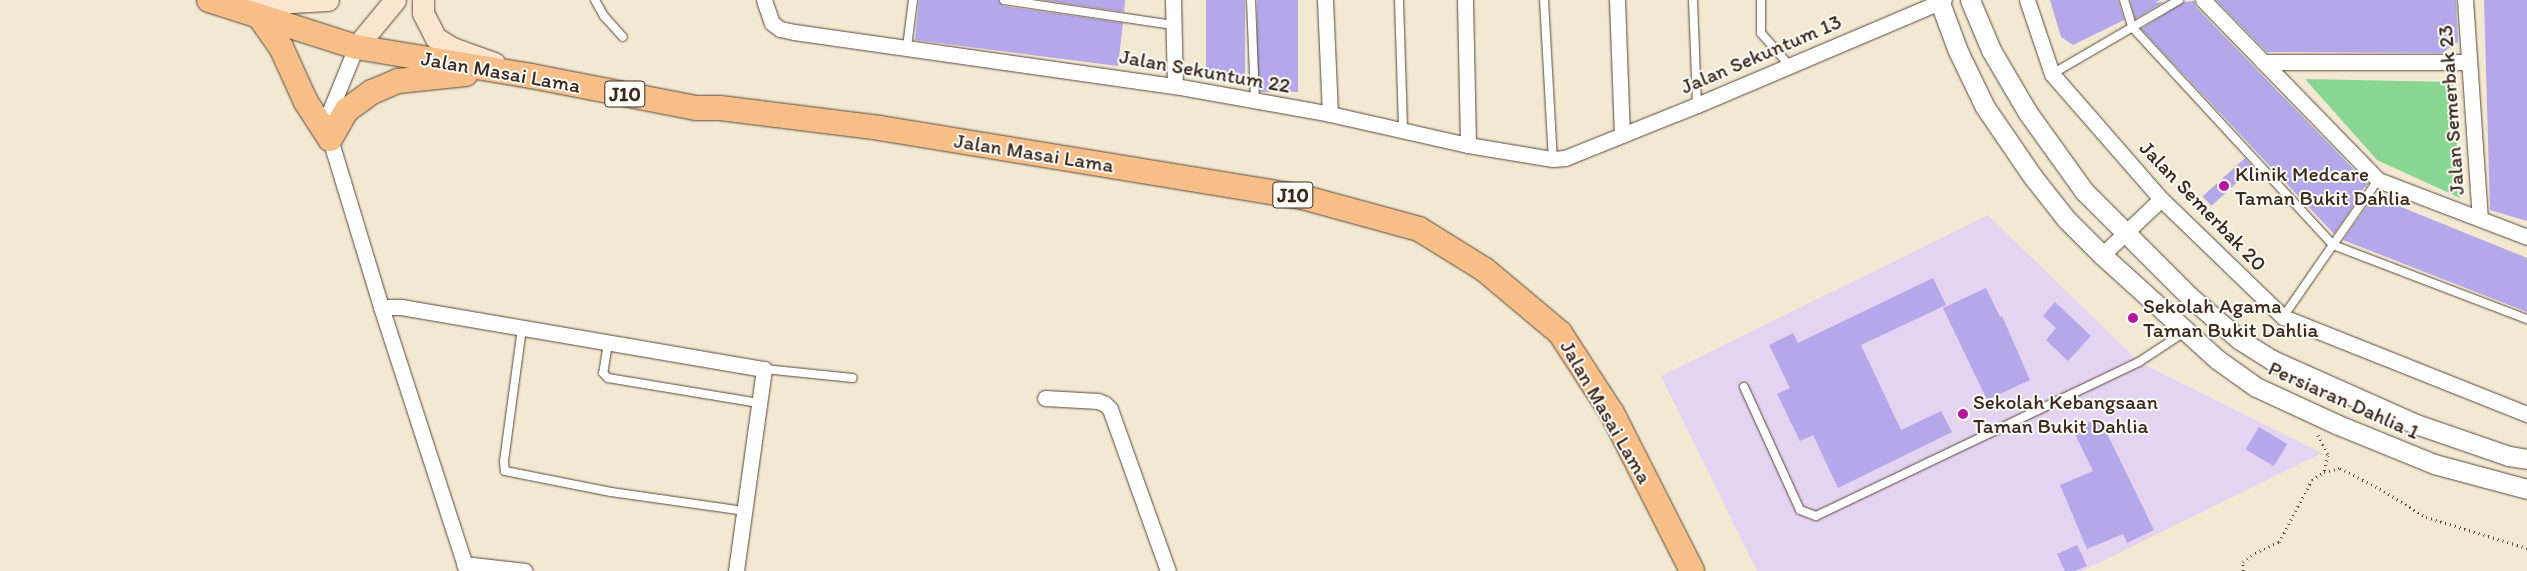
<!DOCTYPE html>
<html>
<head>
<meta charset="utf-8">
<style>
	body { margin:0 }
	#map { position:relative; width:2527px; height:571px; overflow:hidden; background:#f3e9d2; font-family:Itim,sans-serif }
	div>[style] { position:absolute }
	.built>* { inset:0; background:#e4d3f1 }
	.green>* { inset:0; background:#89d592 }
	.building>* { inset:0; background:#b5a8ea; transform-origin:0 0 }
	.path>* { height:3px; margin-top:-1.5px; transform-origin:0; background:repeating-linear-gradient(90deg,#574739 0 1px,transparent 0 5px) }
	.roads { filter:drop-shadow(0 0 1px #574739) drop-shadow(0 0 1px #574739) }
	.service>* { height:8px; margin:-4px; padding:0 4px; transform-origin:4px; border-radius:4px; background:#fff }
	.minor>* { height:15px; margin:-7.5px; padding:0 7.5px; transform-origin:7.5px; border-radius:7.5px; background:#fff }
	.tertiary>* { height:19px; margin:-9.5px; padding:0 9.5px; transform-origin:9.5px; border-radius:9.5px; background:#fff }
	.secondary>* { height:21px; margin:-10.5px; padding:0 10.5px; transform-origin:10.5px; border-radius:10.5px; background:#fce5cf }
	.primary>* { height:24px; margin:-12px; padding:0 12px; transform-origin:12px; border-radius:12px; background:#f7be88 }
	.dots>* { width:14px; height:14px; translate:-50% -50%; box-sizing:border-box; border:2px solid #fdfcf7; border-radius:50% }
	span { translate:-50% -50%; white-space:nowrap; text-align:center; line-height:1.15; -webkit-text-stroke:4px #fdfcf7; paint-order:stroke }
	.shield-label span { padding:1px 4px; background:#fdfcf7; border:1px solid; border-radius:4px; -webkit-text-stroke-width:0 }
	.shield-label { font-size:20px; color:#3b2a1e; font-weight:700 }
	.street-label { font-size:21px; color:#3b2a1e }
	.poi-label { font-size:21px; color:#3b2a1e }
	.left { translate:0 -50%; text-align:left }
</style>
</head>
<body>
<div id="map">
	<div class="built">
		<div style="clip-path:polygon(1988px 215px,2139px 362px,2322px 453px,2082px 571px,1757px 571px,1661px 376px)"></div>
	</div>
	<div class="green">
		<div style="clip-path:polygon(2305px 79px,2453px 82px,2460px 198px,2377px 160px)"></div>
	</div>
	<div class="building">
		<div style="clip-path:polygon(919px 0,998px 0,1003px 6px,1123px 23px,1118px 66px,915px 40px)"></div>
		<div style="clip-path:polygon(1042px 0,1125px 0,1124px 12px)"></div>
		<div style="left:1206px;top:0;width:39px;height:77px"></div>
		<div style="left:1257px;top:0;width:41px;height:92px"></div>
		<div style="clip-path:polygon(2050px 0,2118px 0,2124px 20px,2073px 45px,2061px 37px)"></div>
		<div style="clip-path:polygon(2130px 0,2160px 0,2155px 3px,2164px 2px,2135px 19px)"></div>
		<div style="clip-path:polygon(2216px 0,2456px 0,2458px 42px,2442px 53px,2267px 52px)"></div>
		<div style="clip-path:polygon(2484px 0,2527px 0,2527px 221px,2490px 210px)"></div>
		<div style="clip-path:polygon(2194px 1px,2196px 7px,2368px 184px,2361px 191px,2363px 192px,2334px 234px,2141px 29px,2184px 2px)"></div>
		<div style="left:2245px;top:158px;width:13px;height:57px;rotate:48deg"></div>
		<div style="clip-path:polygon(2374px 196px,2527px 258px,2527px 312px,2343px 240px)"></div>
		<div style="clip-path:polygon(1933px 278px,1946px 305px,1861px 345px,1901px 430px,1941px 411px,1952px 432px,1838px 488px,1813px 435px,1800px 441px,1777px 394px,1790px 388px,1769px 345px,1793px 333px,1798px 343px)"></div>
		<div style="clip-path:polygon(1986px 288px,2000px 317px,2002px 316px,2030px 380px,1987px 400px,1943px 308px)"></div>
		<div style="clip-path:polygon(2055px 302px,2091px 336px,2068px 361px,2046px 340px,2056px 328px,2043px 316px)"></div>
		<div style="clip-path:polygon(2099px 417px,2154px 530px,2127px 543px,2123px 534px,2087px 549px,2060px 485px,2093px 471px,2073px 430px)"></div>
		<div style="left:2259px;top:427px;width:33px;height:26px;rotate:31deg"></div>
		<div style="clip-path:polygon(2077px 545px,2087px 566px,2075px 571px,2065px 571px,2057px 554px)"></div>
	</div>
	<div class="path">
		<div style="left:2318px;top:435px;width:22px;rotate:63deg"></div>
		<div style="left:2328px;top:455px;width:17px;rotate:103deg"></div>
		<div style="left:2243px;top:571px;width:9px;rotate:-90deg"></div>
		<div style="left:2243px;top:562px;width:15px;rotate:-37deg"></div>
		<div style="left:2255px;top:553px;width:26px;rotate:-25deg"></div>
		<div style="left:2279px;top:542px;width:70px;rotate:-62deg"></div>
		<div style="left:2312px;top:480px;width:14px;rotate:-34deg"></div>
		<div style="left:2324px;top:472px;width:16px;rotate:-14deg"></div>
		<div style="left:2340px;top:468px;width:50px;rotate:27.6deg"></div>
		<div style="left:2384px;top:491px;width:49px;rotate:31.8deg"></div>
		<div style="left:2426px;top:517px;width:106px;rotate:17.1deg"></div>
	</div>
	<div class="roads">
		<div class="service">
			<div style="left:595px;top:0;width:18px;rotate:61deg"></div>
			<div style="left:604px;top:16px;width:28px;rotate:48deg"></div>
			<div style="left:1004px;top:0;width:171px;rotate:8.4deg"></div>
			<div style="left:1251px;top:0;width:101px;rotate:87.7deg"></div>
			<div style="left:1399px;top:0;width:130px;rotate:88.2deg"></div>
			<div style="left:1544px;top:0;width:159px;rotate:86.8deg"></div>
			<div style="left:1693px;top:0;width:105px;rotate:87.8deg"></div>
			<div style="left:1761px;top:0;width:33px;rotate:90deg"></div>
			<div style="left:1761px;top:33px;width:43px;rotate:48.8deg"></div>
			<div style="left:2124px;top:0;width:28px;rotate:73deg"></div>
			<div style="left:2132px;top:27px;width:297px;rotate:47.3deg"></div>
			<div style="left:2333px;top:245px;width:208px;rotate:20.9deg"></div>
			<div style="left:907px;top:47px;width:47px;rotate:-82.7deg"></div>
			<div style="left:2052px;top:74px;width:147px;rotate:-30.2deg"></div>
			<div style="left:2283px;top:317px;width:167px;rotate:-55.3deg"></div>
			<div style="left:522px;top:328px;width:135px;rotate:97.7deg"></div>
			<div style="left:504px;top:462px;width:9px;rotate:84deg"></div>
			<div style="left:505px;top:471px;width:108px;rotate:11.2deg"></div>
			<div style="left:611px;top:492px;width:134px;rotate:8.1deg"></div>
			<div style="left:608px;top:343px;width:30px;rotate:99deg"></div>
			<div style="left:603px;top:373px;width:7px;rotate:45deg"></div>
			<div style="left:608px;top:378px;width:153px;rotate:9.4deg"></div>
			<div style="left:764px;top:369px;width:89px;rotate:5.8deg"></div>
			<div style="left:1744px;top:387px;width:135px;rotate:65.5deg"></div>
			<div style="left:1800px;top:510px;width:17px;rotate:21deg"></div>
			<div style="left:1816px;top:516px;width:358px;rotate:-25.5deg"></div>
			<div style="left:2139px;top:362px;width:56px;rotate:-33.4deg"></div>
		</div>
		<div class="minor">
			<div style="left:764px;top:0;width:24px;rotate:71deg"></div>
			<div style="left:772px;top:23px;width:10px;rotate:37deg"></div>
			<div style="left:780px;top:29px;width:14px;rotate:12deg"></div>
			<div style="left:794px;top:32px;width:385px;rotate:8.1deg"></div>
			<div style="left:1175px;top:86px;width:158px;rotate:10.2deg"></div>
			<div style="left:1330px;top:114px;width:141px;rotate:12.7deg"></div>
			<div style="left:1468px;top:145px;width:86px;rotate:9.4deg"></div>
			<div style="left:1553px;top:159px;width:12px;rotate:-5deg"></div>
			<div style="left:1565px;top:158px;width:142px;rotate:-21.9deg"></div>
			<div style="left:1697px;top:105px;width:268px;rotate:-23deg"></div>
			<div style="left:1173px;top:0;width:86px;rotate:88.7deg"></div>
			<div style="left:1325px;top:0;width:114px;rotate:87.5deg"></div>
			<div style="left:1465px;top:0;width:145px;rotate:88.8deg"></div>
			<div style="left:1617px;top:0;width:135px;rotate:87.9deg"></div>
			<div style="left:2027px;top:0;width:78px;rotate:71.3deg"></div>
			<div style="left:2052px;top:74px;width:166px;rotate:48.9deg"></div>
			<div style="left:2161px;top:199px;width:170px;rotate:44deg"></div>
			<div style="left:2283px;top:317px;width:263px;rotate:21.7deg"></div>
			<div style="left:2203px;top:0;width:251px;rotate:45.8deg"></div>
			<div style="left:2378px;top:180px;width:160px;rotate:20.9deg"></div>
			<div style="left:2465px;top:0;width:219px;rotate:86.1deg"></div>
			<div style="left:356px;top:47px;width:71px;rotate:112.2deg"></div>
			<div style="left:329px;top:113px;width:26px;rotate:88deg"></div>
			<div style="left:330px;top:139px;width:176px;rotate:73.1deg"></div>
			<div style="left:381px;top:307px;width:278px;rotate:72deg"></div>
			<div style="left:2263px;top:62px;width:206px"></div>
			<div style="left:2102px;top:255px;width:81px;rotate:-43.5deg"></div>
			<div style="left:381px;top:307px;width:20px"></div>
			<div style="left:401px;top:307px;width:368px;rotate:9.7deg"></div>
			<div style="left:764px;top:369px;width:204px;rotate:97.9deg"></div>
			<div style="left:1045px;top:398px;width:53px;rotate:3.2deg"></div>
			<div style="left:1098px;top:401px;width:8px;rotate:23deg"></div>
			<div style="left:1105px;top:404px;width:7px;rotate:45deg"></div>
			<div style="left:1110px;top:409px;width:172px;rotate:70.3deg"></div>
			<div style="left:464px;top:564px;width:61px;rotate:6.5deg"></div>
		</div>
		<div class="tertiary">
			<div style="left:1939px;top:0;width:54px;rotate:69.6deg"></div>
			<div style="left:1958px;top:51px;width:62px;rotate:64.3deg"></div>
			<div style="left:1985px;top:107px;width:85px;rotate:55.6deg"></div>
			<div style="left:2033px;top:177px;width:53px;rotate:51.8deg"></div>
			<div style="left:2066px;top:219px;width:51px;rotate:45deg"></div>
			<div style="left:2102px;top:255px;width:156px;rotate:42.2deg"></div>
			<div style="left:2218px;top:360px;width:47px;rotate:35.4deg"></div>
			<div style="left:2256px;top:387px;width:88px;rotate:24.8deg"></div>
			<div style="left:2336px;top:424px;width:106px;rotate:22.2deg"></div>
			<div style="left:2434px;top:464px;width:96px;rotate:15deg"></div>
			<div style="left:1970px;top:0;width:54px;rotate:67.2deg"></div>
			<div style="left:1991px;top:50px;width:73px;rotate:59.6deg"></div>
			<div style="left:2028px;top:113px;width:96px;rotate:54.3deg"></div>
			<div style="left:2084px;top:191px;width:150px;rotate:45deg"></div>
			<div style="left:2190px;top:297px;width:66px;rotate:40.7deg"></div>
			<div style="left:2240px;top:340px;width:38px;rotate:32deg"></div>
			<div style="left:2272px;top:360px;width:158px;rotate:24deg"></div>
			<div style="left:2416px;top:424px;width:98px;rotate:19deg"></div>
			<div style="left:2509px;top:456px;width:18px;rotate:9deg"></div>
		</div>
		<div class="secondary">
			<div style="left:423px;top:0;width:13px;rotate:90deg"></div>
			<div style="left:423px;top:13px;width:28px;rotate:63deg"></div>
			<div style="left:436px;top:38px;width:19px;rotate:32deg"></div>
			<div style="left:452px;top:48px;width:45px;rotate:19.7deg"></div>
			<div style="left:238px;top:9px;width:53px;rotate:-7.5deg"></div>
			<div style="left:291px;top:2px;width:37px;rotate:-3deg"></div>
			<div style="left:356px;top:47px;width:61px;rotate:-50.3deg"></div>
		</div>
		<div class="primary">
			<div style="left:209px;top:0;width:154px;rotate:17.7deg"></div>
			<div style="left:356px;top:47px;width:177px;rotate:9.4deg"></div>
			<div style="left:531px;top:76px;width:168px;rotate:11deg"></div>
			<div style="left:696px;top:108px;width:24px"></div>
			<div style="left:720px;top:108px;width:161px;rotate:7.1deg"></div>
			<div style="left:880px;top:128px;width:428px;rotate:9.3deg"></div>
			<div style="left:1302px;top:197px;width:121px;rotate:15.3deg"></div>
			<div style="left:1419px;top:229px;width:78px;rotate:31.8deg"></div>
			<div style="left:1485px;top:270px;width:98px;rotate:40deg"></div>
			<div style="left:1560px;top:333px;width:95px;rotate:57deg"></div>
			<div style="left:1612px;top:413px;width:177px;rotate:63.1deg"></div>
			<div style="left:259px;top:16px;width:38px;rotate:55deg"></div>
			<div style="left:281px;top:47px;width:60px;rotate:65.6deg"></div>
			<div style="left:306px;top:102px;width:44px;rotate:57deg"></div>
			<div style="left:330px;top:139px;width:34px;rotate:-60deg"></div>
			<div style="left:347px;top:110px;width:31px;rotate:-36deg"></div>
			<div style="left:372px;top:92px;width:28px;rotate:-23deg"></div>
			<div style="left:398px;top:81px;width:68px;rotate:-5.9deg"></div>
		</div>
	</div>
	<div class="dots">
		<div style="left:2224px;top:186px;background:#b5179e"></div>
		<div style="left:2133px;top:318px;background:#b5179e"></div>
		<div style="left:1963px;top:414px;background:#b5179e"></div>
	</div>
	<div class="shield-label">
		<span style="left:625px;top:94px">J10</span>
		<span style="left:1293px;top:195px">J10</span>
	</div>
	<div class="street-label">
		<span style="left:1761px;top:54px;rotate:-23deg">Jalan Sekuntum 13</span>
		<span style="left:1205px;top:71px;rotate:10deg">Jalan Sekuntum 22</span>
		<span style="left:501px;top:72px;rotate:10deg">Jalan Masai Lama</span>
		<span style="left:2451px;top:110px;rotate:-94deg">Jalan Semerbak 23</span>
		<span style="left:1034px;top:153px;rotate:9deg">Jalan Masai Lama</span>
		<span style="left:2203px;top:206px;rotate:46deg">Jalan Semerbak 20</span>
		<span style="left:2344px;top:400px;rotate:24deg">Persiaran Dahlia 1</span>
		<span style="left:1606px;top:412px;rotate:60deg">Jalan Masai Lama</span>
	</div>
	<div class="poi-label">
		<span class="left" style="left:2235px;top:186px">Klinik Medcare<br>Taman Bukit Dahlia</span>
		<span class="left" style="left:2143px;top:318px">Sekolah Agama<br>Taman Bukit Dahlia</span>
		<span class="left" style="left:1973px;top:414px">Sekolah Kebangsaan<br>Taman Bukit Dahlia</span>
	</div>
</div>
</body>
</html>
